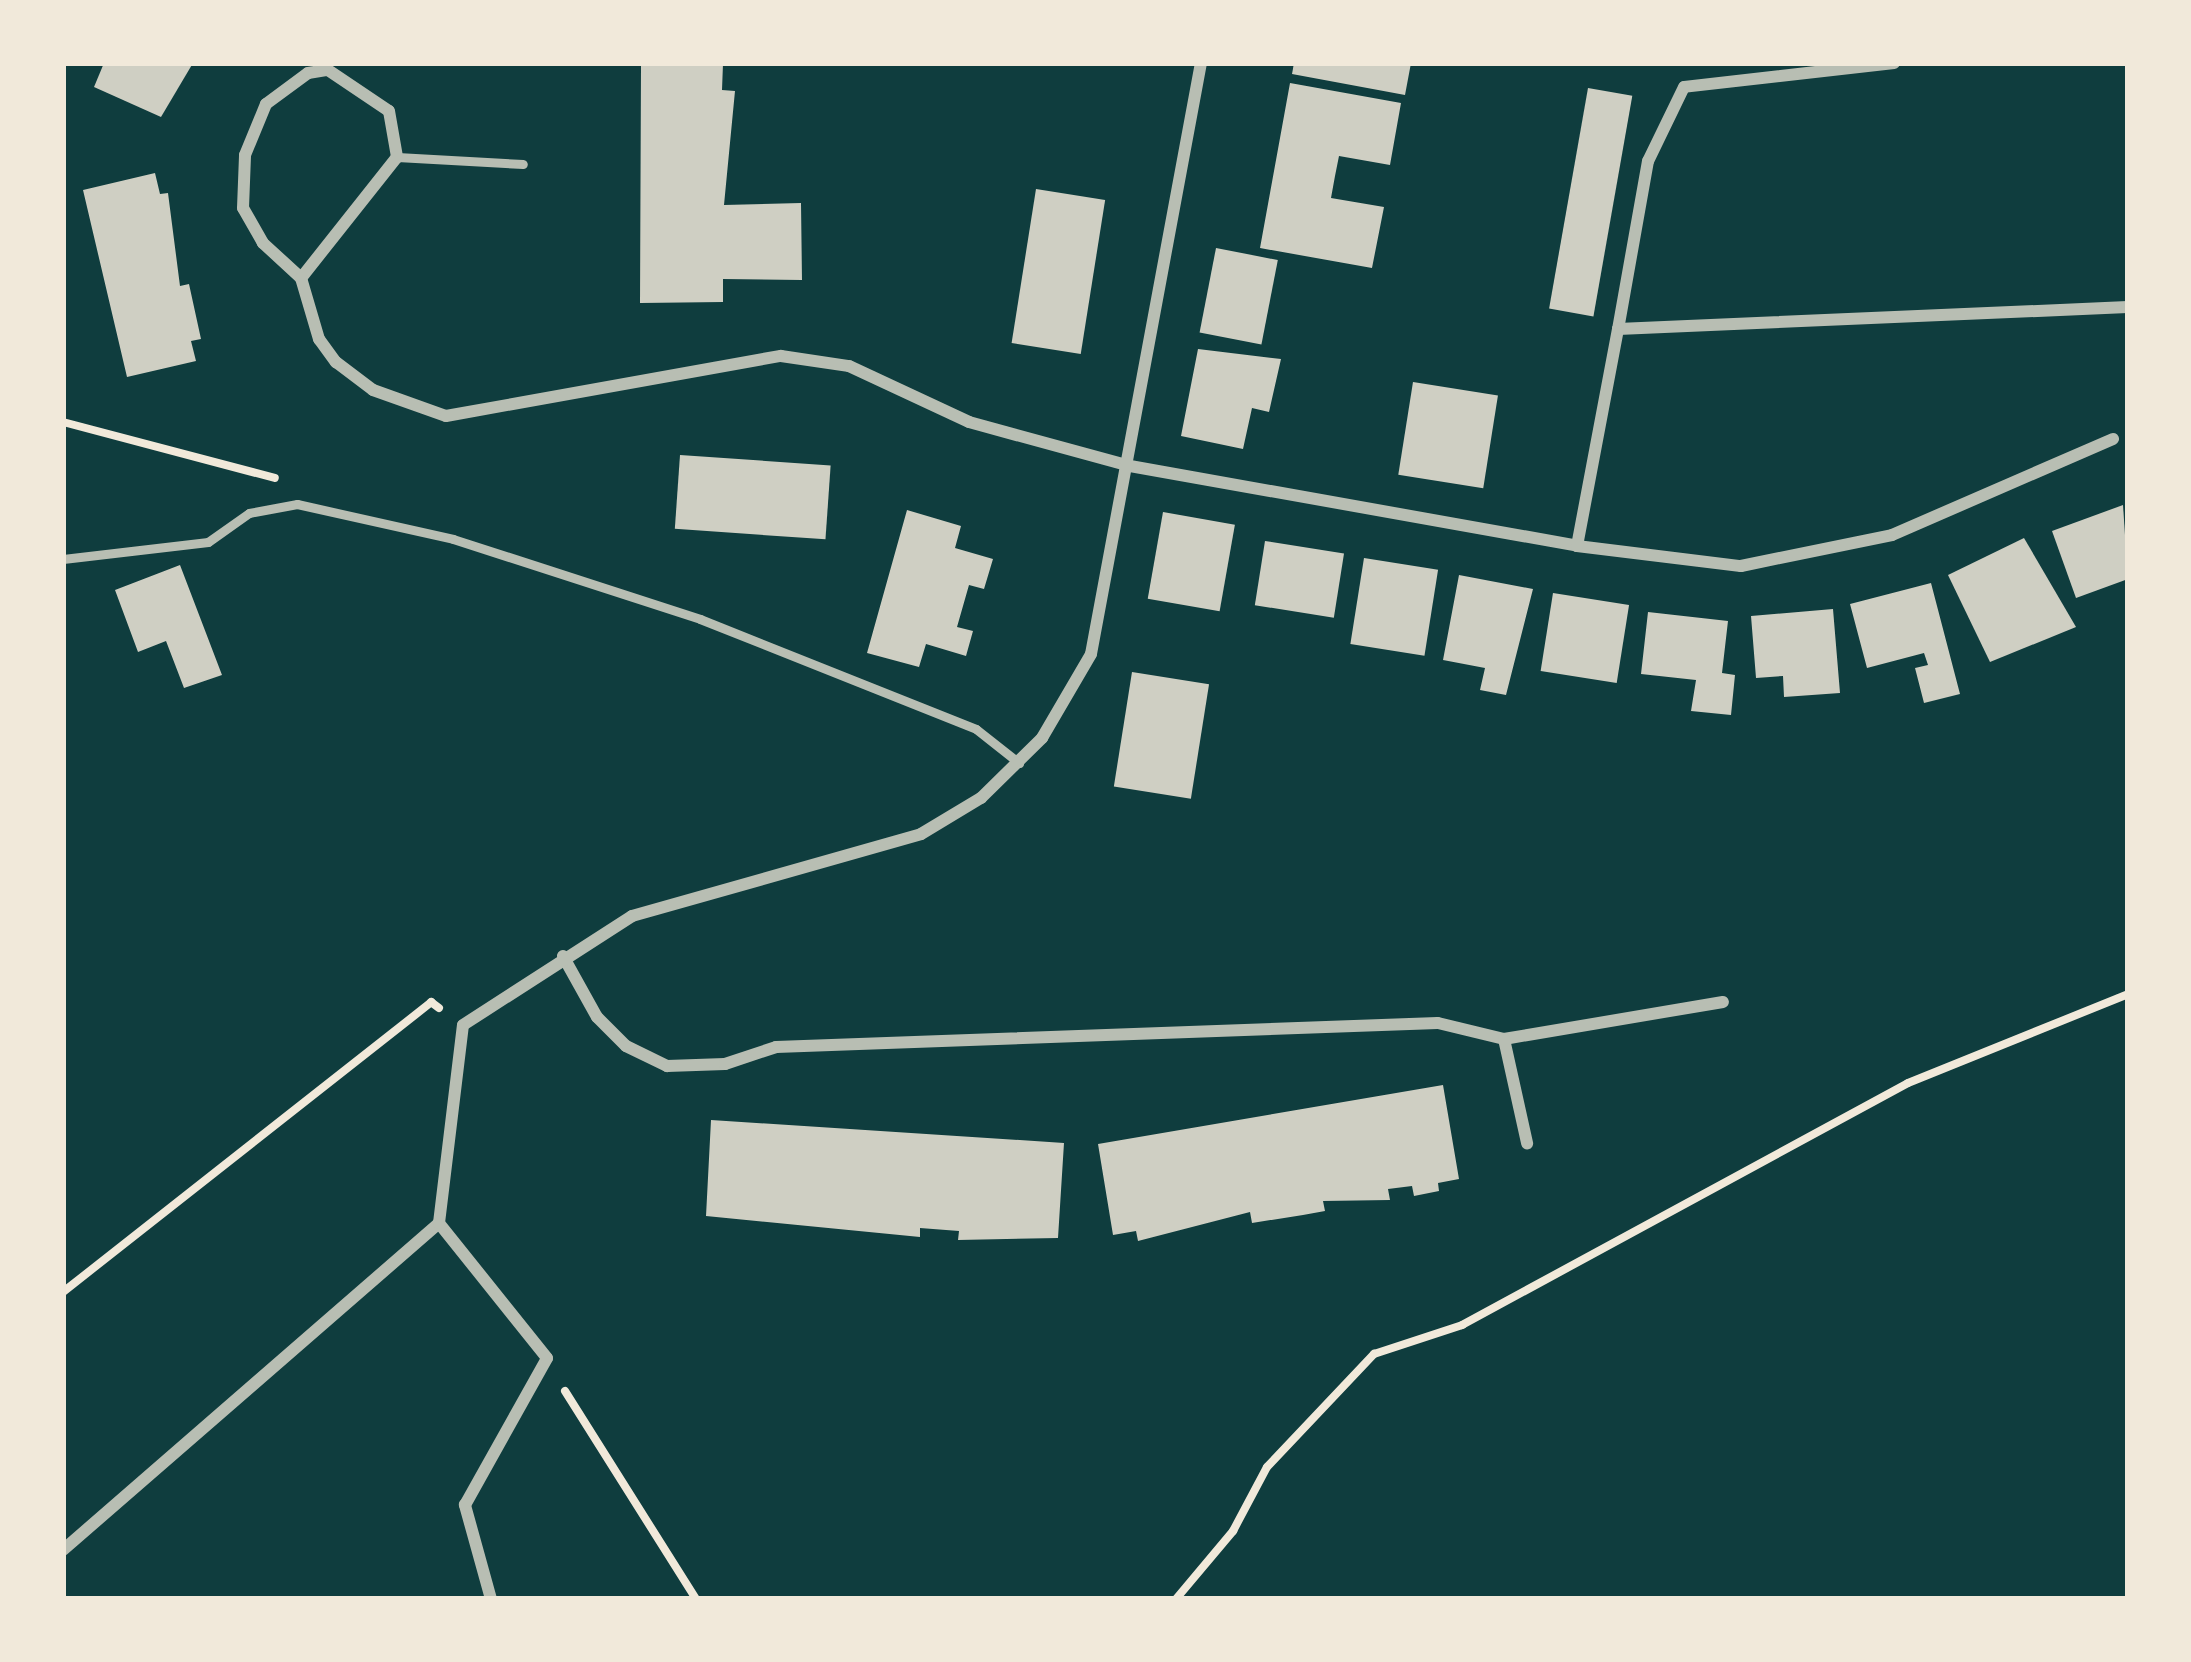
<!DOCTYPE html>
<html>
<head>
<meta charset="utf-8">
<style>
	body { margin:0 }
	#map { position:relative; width:2191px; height:1662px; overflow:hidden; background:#0f3d3e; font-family:"Space Grotesk",sans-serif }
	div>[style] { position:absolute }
	.building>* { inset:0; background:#cfcfc3; transform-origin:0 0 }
	.path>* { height:8px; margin:-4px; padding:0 4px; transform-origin:4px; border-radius:4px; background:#f1e9da }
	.service>* { height:9px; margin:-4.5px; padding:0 4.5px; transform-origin:4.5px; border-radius:4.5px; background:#b8beb3 }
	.minor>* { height:12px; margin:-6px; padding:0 6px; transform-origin:6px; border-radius:6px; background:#b8beb3 }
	span { translate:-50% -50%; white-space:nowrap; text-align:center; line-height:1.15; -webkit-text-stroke:12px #f1e9da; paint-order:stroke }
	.frame { position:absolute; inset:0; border:66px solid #f1e9da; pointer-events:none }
</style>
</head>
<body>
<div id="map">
	<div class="building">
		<div style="clip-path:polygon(104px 63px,193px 63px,161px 117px,94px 87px)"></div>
		<div style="clip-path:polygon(1294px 63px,1411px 63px,1405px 95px,1292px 74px)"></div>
		<div style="clip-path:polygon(723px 64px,722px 90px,735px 91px,724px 205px,801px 203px,802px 280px,723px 279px,723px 302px,640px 303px,641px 65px)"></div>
		<div style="clip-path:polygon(1290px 83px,1401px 103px,1390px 165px,1339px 156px,1335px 176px,1331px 198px,1384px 207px,1372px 268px,1260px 248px)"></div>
		<div style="left:1588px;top:88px;width:45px;height:224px;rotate:10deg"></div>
		<div style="clip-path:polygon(155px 173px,160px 194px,168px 193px,180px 286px,189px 284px,201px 339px,191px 341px,196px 361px,127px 377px,83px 190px)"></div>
		<div style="left:1036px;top:189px;width:70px;height:156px;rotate:9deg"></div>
		<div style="left:1216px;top:248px;width:63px;height:86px;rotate:11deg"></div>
		<div style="clip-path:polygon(1198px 349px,1281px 359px,1269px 412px,1252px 408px,1243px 449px,1181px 436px)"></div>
		<div style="left:1413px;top:382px;width:86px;height:94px;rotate:9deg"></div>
		<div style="left:680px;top:455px;width:151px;height:74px;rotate:4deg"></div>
		<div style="clip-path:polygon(2123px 505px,2128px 579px,2076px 598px,2052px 531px)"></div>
		<div style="clip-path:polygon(907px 510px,961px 526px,955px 548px,993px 559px,984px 589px,969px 585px,957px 627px,973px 631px,966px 656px,926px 644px,919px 667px,867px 653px)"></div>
		<div style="left:1163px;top:512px;width:73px;height:88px;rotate:10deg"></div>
		<div style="clip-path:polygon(2024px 538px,2076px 627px,1990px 662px,1948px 575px)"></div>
		<div style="left:1265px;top:541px;width:80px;height:65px;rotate:9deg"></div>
		<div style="left:1364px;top:558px;width:75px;height:87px;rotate:9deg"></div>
		<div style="clip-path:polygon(180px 565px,222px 675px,184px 688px,166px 641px,138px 652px,115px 590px)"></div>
		<div style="clip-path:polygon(1459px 575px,1533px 589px,1506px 695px,1480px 690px,1485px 668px,1443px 660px)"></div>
		<div style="clip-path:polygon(1931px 583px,1960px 694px,1924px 703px,1915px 668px,1928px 665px,1924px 653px,1867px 668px,1850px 604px)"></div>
		<div style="left:1553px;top:593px;width:77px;height:79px;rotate:9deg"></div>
		<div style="clip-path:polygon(1833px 609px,1840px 693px,1784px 697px,1783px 676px,1756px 678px,1751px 616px)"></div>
		<div style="clip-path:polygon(1648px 612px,1728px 621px,1722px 673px,1735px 675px,1731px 715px,1691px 711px,1696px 680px,1641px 674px)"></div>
		<div style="left:1132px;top:672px;width:78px;height:116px;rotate:9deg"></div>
		<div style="clip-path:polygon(1443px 1085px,1459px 1179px,1438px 1183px,1439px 1191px,1414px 1196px,1412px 1186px,1388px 1189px,1390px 1200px,1323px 1201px,1325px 1211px,1303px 1215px,1252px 1223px,1250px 1212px,1138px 1241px,1136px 1231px,1113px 1235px,1098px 1144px)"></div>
		<div style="clip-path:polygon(711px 1120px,1064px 1143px,1058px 1238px,958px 1240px,959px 1231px,920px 1228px,920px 1237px,706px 1216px)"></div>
	</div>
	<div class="path">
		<div style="left:63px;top:422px;width:219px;rotate:14.8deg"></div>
		<div style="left:63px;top:1292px;width:469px;rotate:-38.2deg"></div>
		<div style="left:431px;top:1002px;width:10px;rotate:37deg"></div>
		<div style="left:565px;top:1391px;width:246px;rotate:57.8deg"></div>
		<div style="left:1176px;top:1599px;width:89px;rotate:-50deg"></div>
		<div style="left:1233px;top:1531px;width:72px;rotate:-62deg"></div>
		<div style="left:1267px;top:1467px;width:156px;rotate:-46.6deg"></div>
		<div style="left:1374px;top:1354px;width:93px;rotate:-18.2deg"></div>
		<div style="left:1462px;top:1325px;width:507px;rotate:-28.48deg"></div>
		<div style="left:1908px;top:1083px;width:237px;rotate:-22deg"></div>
	</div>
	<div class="service">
		<div style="left:397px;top:157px;width:126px;rotate:3.2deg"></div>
		<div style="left:63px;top:559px;width:146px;rotate:-6.7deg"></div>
		<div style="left:208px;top:542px;width:50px;rotate:-35.3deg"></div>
		<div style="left:249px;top:513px;width:49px;rotate:-10.6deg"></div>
		<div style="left:297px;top:504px;width:160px;rotate:12.6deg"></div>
		<div style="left:453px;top:539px;width:260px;rotate:17.9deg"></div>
		<div style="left:700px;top:619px;width:297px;rotate:21.7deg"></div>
		<div style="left:976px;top:729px;width:55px;rotate:38.3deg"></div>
	</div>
	<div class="minor">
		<div style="left:1894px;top:63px;width:211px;rotate:173.5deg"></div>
		<div style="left:1684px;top:87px;width:82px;rotate:115.9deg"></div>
		<div style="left:1648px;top:161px;width:171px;rotate:100.1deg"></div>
		<div style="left:1618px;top:329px;width:510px;rotate:-2.47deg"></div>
		<div style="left:328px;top:70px;width:73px;rotate:33.9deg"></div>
		<div style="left:389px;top:111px;width:47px;rotate:80.1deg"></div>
		<div style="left:397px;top:157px;width:154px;rotate:128.4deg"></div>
		<div style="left:301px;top:278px;width:52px;rotate:-137.4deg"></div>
		<div style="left:263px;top:243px;width:40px;rotate:-119.7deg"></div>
		<div style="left:243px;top:208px;width:53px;rotate:-87.8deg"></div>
		<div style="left:245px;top:155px;width:55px;rotate:-67.6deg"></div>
		<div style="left:266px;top:104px;width:52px;rotate:-36.4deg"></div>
		<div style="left:308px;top:73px;width:20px;rotate:-9deg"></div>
		<div style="left:301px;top:278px;width:64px;rotate:73.6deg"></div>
		<div style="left:319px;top:339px;width:29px;rotate:54deg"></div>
		<div style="left:336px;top:362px;width:46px;rotate:37.1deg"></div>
		<div style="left:373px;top:390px;width:77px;rotate:19.6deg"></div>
		<div style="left:446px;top:416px;width:340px;rotate:-10.2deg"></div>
		<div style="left:781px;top:356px;width:69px;rotate:8.4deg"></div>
		<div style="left:849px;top:366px;width:132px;rotate:25deg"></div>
		<div style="left:969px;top:422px;width:167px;rotate:15.3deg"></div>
		<div style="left:1130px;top:466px;width:454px;rotate:10.1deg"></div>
		<div style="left:1577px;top:546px;width:165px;rotate:7deg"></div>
		<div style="left:1741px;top:566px;width:154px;rotate:-11.6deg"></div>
		<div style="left:1892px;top:535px;width:241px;rotate:-23.5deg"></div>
		<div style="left:1577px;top:546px;width:221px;rotate:-79.3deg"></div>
		<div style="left:563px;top:956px;width:70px;rotate:60.9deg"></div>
		<div style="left:597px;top:1017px;width:41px;rotate:45deg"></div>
		<div style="left:626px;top:1046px;width:46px;rotate:26deg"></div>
		<div style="left:667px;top:1066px;width:58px;rotate:-2deg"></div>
		<div style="left:725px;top:1064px;width:54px;rotate:-18.4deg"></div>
		<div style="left:776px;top:1047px;width:662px;rotate:-2.08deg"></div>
		<div style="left:1438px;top:1023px;width:68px;rotate:13.6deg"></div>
		<div style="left:1504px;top:1039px;width:222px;rotate:-9.6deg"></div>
		<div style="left:1504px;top:1039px;width:107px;rotate:77.5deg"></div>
		<div style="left:63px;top:1550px;width:498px;rotate:-41deg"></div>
		<div style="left:491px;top:1599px;width:98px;rotate:-105.5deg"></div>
		<div style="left:465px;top:1505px;width:168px;rotate:-60.8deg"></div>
		<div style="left:547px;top:1358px;width:173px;rotate:-128.7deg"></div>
		<div style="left:439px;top:1223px;width:199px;rotate:-83.1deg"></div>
		<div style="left:463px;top:1025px;width:201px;rotate:-32.8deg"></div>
		<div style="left:632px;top:916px;width:300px;rotate:-15.8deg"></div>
		<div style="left:921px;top:834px;width:70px;rotate:-31deg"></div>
		<div style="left:981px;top:798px;width:86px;rotate:-44.5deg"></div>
		<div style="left:1042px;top:738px;width:97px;rotate:-59.7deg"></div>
		<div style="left:1091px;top:654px;width:601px;rotate:-79.46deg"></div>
	</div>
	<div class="frame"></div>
</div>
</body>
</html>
